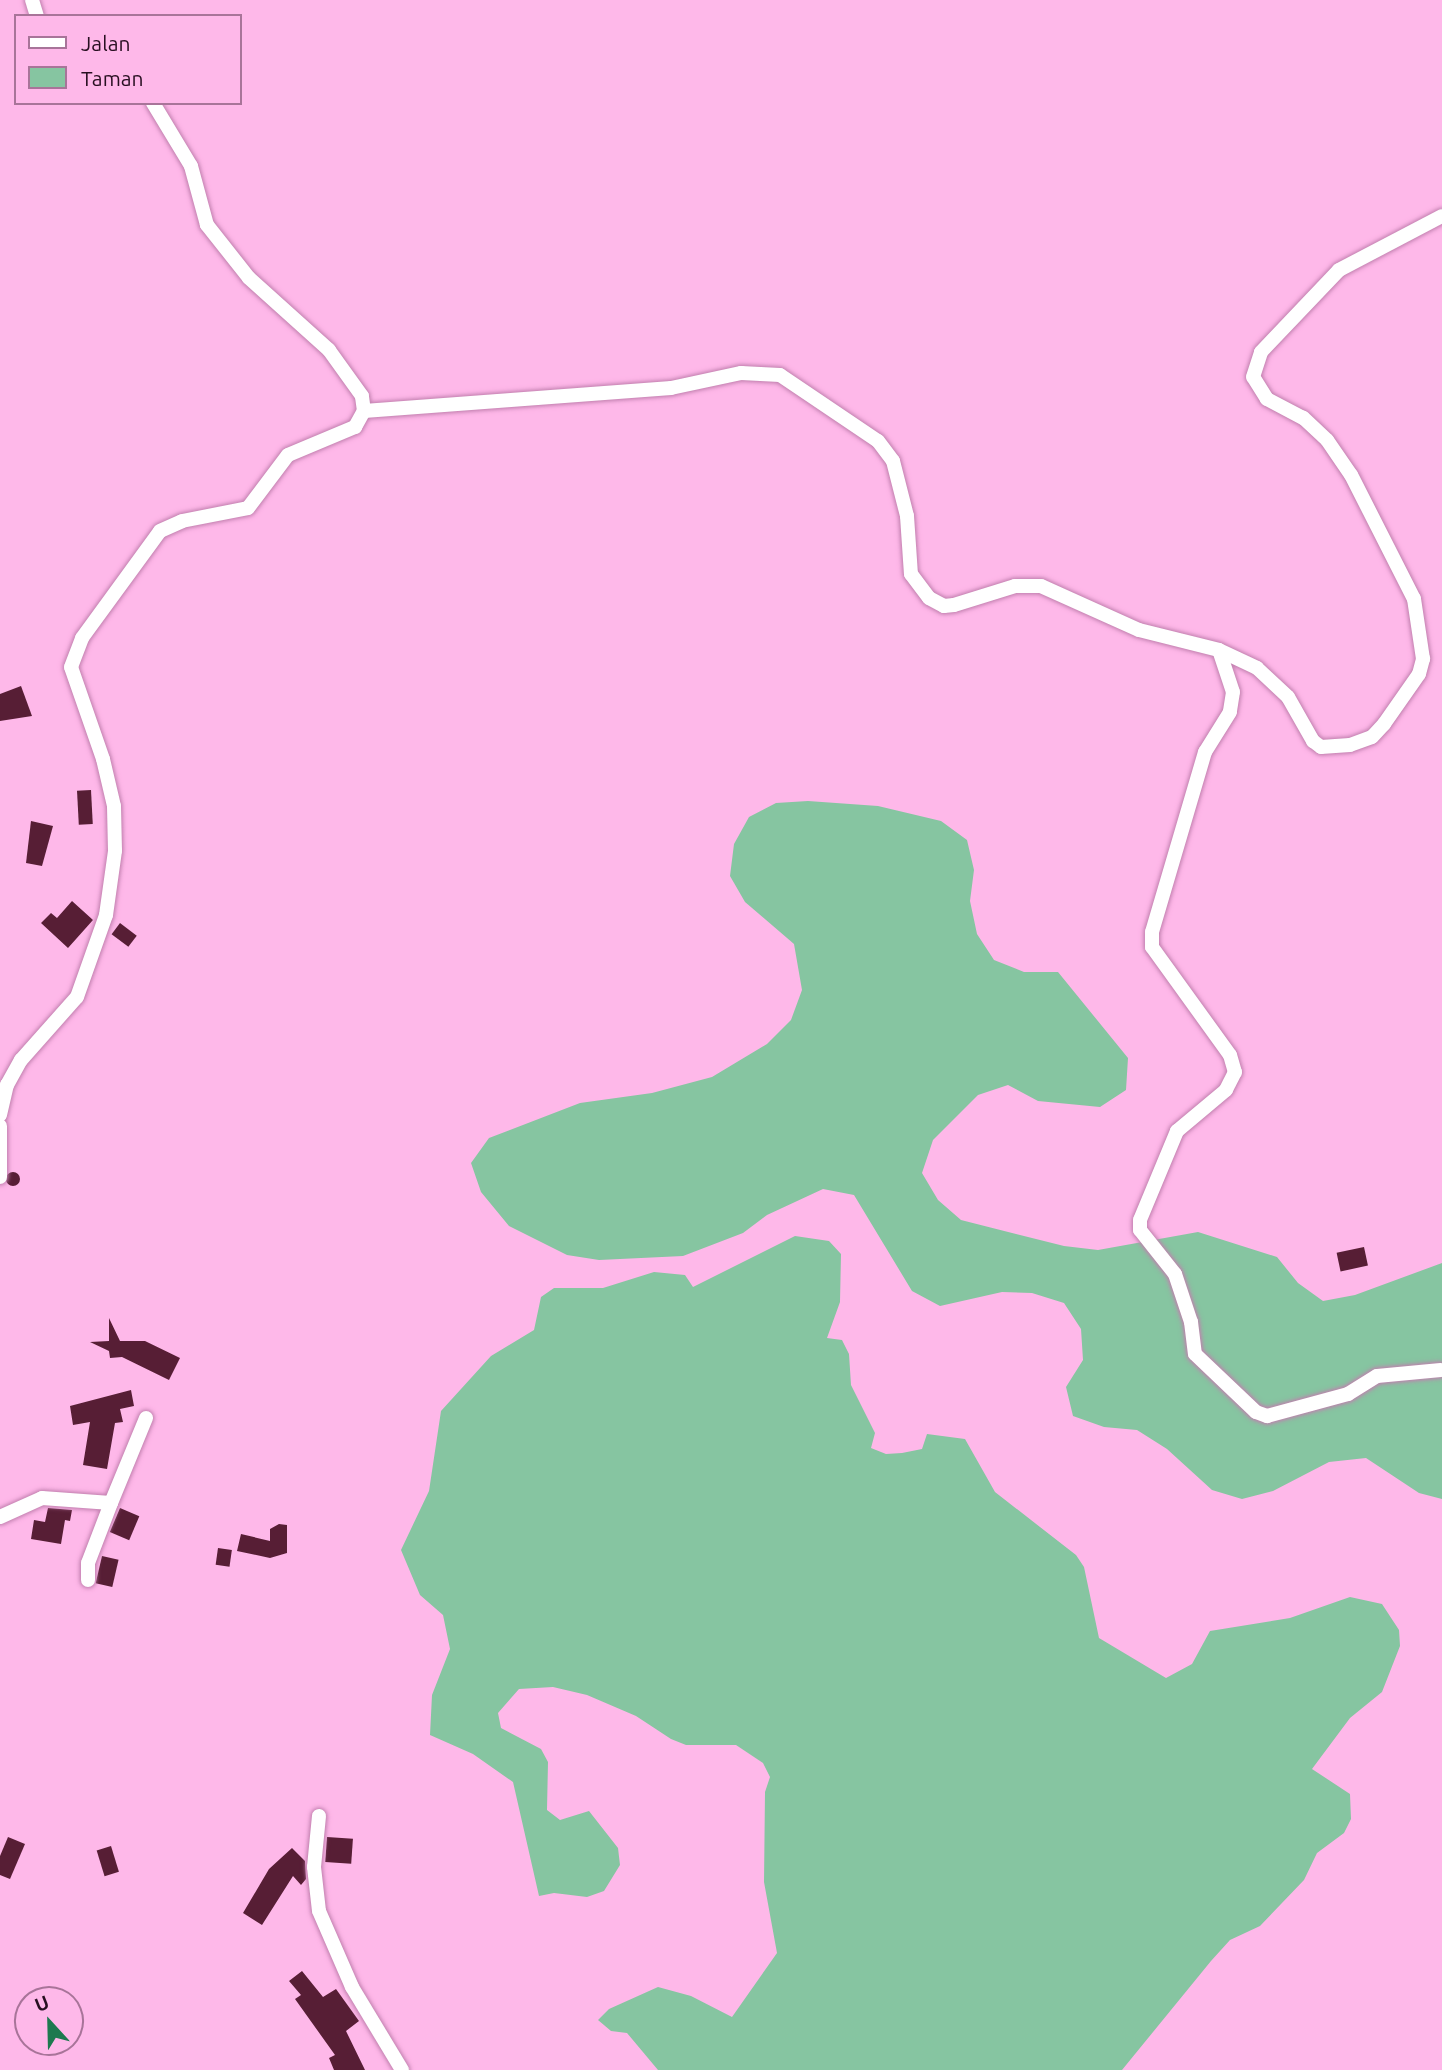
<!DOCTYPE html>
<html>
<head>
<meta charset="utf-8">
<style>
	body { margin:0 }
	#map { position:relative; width:1442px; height:2070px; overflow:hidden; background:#feb8e9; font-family:Ubuntu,sans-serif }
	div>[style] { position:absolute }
	.green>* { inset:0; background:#86c5a1 }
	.building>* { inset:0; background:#571e35; transform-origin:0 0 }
	.round { border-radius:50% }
	.roads { filter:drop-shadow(0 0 2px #c17fae) drop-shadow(0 0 2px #c17fae) }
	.street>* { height:14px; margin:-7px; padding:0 7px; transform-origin:7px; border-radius:7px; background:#fff }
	span { translate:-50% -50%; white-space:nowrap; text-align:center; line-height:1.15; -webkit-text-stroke:7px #feb8e9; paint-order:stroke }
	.legend { position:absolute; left:14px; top:14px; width:228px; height:91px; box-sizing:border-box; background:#feb8e9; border:2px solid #a87499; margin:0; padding:9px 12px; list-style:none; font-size:21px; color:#280f21 }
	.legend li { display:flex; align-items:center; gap:14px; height:35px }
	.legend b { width:35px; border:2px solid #a87499 }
	.north { position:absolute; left:14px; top:1986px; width:70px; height:70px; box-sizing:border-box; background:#feb8e9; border:2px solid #a87499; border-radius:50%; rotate:338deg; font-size:19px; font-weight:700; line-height:28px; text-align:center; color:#280f21 }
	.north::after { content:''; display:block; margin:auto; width:24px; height:32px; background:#1d794f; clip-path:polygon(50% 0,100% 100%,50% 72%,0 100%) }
</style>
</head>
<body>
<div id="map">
	<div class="green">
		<div style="clip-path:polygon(808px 801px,878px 806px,941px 821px,967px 840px,974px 870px,970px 901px,977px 934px,994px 960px,1024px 972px,1058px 972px,1128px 1058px,1126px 1090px,1100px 1107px,1038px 1101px,1008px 1085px,978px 1095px,933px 1140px,922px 1173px,938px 1200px,961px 1220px,1064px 1246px,1098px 1250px,1198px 1232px,1277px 1257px,1298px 1283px,1323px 1301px,1355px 1295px,1442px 1263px,1442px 1499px,1419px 1493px,1366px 1458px,1329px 1462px,1273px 1491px,1242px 1499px,1212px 1490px,1167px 1449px,1137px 1430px,1104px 1427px,1073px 1416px,1066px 1387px,1083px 1360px,1081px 1329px,1064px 1303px,1032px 1293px,1002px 1292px,940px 1306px,912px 1291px,854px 1195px,823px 1189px,767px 1215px,743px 1233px,683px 1256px,599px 1260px,567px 1255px,509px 1226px,481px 1192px,471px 1163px,489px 1138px,580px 1103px,652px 1093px,712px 1077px,767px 1044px,791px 1020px,802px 990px,794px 944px,745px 902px,730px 876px,734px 844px,749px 817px,776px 803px)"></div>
		<div style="clip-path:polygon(795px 1236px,829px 1241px,841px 1254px,840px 1302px,827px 1338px,842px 1340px,849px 1354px,851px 1385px,875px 1433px,871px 1448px,886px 1454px,902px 1453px,922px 1449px,927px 1434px,965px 1439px,995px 1492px,1076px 1555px,1084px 1567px,1099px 1638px,1166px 1678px,1192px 1664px,1210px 1631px,1290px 1618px,1350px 1597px,1382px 1604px,1399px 1630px,1400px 1646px,1382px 1692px,1350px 1718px,1312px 1769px,1350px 1794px,1351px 1819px,1344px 1833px,1317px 1853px,1304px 1880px,1260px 1926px,1230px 1940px,1211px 1961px,1122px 2070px,658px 2070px,627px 2033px,611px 2031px,598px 2020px,609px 2009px,658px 1987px,691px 1996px,732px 2017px,777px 1953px,764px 1882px,765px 1792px,770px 1777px,763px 1763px,736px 1745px,686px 1745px,671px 1739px,636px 1716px,587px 1695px,553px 1687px,519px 1689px,498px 1713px,501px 1728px,541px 1749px,548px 1762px,547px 1810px,560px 1820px,589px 1811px,618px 1848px,620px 1865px,604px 1891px,587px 1897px,554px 1893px,539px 1896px,513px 1782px,473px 1754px,430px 1735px,432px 1695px,450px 1649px,443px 1615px,420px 1595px,401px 1550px,429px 1491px,441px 1411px,491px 1356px,534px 1330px,541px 1297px,554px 1288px,603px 1288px,654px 1272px,685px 1275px,693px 1287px)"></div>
	</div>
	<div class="building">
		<div style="clip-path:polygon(21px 686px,32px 716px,0 721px,0 694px)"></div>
		<div style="left:91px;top:790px;width:34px;height:14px;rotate:87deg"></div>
		<div style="clip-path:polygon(31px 821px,53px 826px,42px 866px,26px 863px)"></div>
		<div style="clip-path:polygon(72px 901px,93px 920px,68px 948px,41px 923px,51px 913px,57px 918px)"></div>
		<div style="left:120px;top:923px;width:21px;height:14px;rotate:37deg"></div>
		<div class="round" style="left:6px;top:1172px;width:14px;height:14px"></div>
		<div style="left:1364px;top:1247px;width:19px;height:28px;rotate:78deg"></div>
		<div style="clip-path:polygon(109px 1318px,120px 1341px,145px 1341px,180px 1358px,169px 1380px,122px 1357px,110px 1358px,109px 1351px,90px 1342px,109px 1341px)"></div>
		<div style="clip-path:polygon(131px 1390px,134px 1406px,120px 1409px,123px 1422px,115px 1423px,107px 1469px,83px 1465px,90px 1422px,73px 1425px,70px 1406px)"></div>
		<div style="clip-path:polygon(48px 1508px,72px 1510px,70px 1521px,65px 1520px,61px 1544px,31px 1539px,34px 1520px,45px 1522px)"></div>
		<div style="left:120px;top:1508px;width:21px;height:26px;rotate:23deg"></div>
		<div style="clip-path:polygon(279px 1524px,287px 1525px,287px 1553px,270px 1558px,237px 1551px,241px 1534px,270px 1541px,270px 1529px)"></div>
		<div style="left:218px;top:1548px;width:14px;height:17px;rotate:8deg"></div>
		<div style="left:102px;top:1556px;width:17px;height:28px;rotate:13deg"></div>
		<div style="clip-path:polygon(8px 1837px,25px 1844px,10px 1879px,0 1875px,0 1856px)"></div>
		<div style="left:327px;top:1837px;width:26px;height:25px;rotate:4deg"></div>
		<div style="left:111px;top:1846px;width:27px;height:15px;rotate:73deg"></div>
		<div style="clip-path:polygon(292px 1848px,305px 1861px,306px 1879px,301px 1885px,293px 1876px,262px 1925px,243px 1913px,269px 1869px)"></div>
		<div style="clip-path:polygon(302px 1971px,323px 1997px,336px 1989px,359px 2021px,346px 2031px,365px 2070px,334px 2070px,329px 2058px,335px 2055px,295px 1999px,301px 1995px,289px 1981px)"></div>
	</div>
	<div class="roads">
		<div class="street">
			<div style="left:32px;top:0;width:17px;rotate:73deg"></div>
			<div style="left:364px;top:411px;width:308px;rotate:-4.3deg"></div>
			<div style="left:671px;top:388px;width:72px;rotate:-12.1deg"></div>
			<div style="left:741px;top:373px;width:39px;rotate:3deg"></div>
			<div style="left:780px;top:375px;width:118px;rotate:34deg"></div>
			<div style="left:878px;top:441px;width:25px;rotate:53deg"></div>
			<div style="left:893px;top:461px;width:57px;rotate:75.7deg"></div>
			<div style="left:907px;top:516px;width:58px;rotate:86.1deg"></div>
			<div style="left:911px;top:574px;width:30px;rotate:53deg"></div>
			<div style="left:929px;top:598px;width:17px;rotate:28deg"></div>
			<div style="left:944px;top:606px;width:10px;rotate:-6deg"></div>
			<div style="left:954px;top:605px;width:64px;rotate:-17.3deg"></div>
			<div style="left:1015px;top:586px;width:26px"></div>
			<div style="left:1041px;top:586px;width:107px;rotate:24.2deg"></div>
			<div style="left:1139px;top:630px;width:82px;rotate:14deg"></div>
			<div style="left:1219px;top:650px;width:42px;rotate:25.3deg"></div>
			<div style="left:1257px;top:668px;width:42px;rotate:43.1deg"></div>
			<div style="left:1288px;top:697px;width:51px;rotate:60.4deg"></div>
			<div style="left:1313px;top:741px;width:10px;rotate:37deg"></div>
			<div style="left:1321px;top:747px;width:29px;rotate:-4deg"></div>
			<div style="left:1350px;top:745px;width:23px;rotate:-20deg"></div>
			<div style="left:1372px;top:737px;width:18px;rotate:-47deg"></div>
			<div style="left:1384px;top:724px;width:61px;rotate:-55deg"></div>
			<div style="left:1419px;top:674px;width:16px;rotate:-75deg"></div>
			<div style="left:1423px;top:659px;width:61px;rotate:-98.5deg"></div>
			<div style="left:1414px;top:599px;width:139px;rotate:-116.9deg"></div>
			<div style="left:1351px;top:475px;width:42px;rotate:-124.4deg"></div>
			<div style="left:1327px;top:440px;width:33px;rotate:-137deg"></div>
			<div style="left:1303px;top:418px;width:41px;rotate:-152.2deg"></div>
			<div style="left:1267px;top:399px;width:26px;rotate:-122deg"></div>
			<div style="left:1253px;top:377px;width:26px;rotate:-72deg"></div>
			<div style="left:1261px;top:352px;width:113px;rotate:-46.4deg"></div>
			<div style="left:1339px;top:270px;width:116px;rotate:-27.7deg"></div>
			<div style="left:1219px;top:650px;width:44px;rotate:71.6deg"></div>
			<div style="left:1233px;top:692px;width:20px;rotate:99deg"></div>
			<div style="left:1230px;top:712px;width:47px;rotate:122deg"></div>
			<div style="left:1205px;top:752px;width:188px;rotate:106.4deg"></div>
			<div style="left:1152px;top:932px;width:15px;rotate:90deg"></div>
			<div style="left:1152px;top:947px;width:133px;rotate:54.2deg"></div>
			<div style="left:1230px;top:1055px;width:18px;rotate:74deg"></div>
			<div style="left:1235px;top:1072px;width:20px;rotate:117deg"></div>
			<div style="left:1226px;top:1090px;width:64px;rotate:140.1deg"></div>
			<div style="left:1177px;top:1131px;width:96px;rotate:112.6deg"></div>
			<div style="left:1140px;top:1220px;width:10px;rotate:90deg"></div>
			<div style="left:1140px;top:1230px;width:56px;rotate:51.5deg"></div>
			<div style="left:1175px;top:1274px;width:51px;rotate:71.6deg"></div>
			<div style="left:1191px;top:1322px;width:32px;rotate:83deg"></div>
			<div style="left:1195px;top:1354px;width:84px;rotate:43.6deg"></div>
			<div style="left:1256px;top:1412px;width:12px;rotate:20deg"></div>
			<div style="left:1267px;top:1416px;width:84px;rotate:-15.2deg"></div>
			<div style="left:1348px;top:1394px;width:34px;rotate:-32deg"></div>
			<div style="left:1377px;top:1376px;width:64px;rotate:-5.4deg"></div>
			<div style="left:0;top:1115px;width:31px;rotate:-77deg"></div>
			<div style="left:7px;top:1085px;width:29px;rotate:-61deg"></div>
			<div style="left:21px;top:1060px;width:84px;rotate:-48.4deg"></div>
			<div style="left:77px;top:997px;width:87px;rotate:-70.5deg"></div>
			<div style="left:106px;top:915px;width:65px;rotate:-82deg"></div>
			<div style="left:115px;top:851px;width:45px;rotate:-91.3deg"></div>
			<div style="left:114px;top:806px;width:48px;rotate:-103.2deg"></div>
			<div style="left:103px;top:759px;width:97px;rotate:-109.2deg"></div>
			<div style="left:71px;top:667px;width:31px;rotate:-69deg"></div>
			<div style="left:82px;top:638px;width:132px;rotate:-53.9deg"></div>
			<div style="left:160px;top:531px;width:24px;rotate:-24deg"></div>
			<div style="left:182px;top:521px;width:67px;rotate:-11.1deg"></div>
			<div style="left:248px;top:508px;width:66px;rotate:-53deg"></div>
			<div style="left:288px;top:455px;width:73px;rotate:-22.7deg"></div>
			<div style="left:355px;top:427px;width:18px;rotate:-61deg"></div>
			<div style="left:364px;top:411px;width:15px;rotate:-98deg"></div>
			<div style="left:362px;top:396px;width:57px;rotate:-125.7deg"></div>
			<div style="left:329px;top:350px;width:108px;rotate:-138deg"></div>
			<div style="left:249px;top:278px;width:68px;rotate:-128.4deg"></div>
			<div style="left:207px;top:225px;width:61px;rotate:-105.2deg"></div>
			<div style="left:191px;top:166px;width:74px;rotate:-121.1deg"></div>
			<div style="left:0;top:1126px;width:51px;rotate:90deg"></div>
			<div style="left:0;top:1517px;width:46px;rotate:-24.3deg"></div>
			<div style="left:42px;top:1498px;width:69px;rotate:4.1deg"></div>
			<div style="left:111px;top:1503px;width:92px;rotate:-67.6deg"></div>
			<div style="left:88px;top:1580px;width:17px;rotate:-90deg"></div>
			<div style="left:88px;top:1563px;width:64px;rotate:-69deg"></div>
			<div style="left:319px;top:1816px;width:51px;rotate:95.6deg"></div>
			<div style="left:314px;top:1867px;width:44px;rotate:83.5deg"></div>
			<div style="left:319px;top:1911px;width:83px;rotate:66.5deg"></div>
			<div style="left:352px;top:1987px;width:97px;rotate:58.9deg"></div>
		</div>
	</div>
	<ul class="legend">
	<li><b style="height:9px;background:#fff"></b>Jalan</li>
	<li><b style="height:19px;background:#86c5a1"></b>Taman</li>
	</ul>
	<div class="north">U</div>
</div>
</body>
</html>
